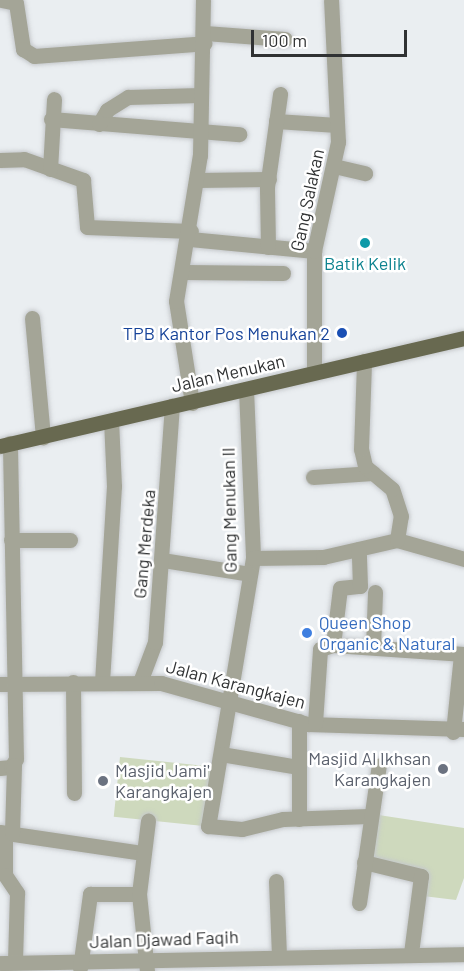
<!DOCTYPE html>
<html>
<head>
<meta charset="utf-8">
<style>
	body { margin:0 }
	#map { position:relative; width:464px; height:971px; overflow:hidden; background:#eaeef1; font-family:Barlow,sans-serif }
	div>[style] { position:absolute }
	.green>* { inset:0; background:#ced9bd; transform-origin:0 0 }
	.roads { filter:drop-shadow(0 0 2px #c5c8cb) drop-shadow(0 0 2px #c5c8cb) }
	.minor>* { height:15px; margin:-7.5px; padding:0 7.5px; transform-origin:7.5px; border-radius:7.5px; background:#a4a597 }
	.major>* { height:15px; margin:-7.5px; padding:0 7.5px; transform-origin:7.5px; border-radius:7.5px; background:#686950 }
	.dots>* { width:16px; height:16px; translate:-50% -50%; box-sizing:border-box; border:3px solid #fff; border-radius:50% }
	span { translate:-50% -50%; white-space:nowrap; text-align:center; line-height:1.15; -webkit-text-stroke:5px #fff; paint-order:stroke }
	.street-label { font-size:18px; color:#303233 }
	.culture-label { font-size:18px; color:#0d838f }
	.transit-label { font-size:18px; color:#164399 }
	.right { translate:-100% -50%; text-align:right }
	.shop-label { font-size:18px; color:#366cbe }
	.left { translate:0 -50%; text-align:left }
	.worship-label { font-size:18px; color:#5b616d }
	.scale { position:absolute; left:251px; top:30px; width:156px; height:27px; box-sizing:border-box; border:3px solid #303233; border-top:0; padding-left:8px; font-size:18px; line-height:21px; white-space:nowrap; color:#303233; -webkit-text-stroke:4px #fff; paint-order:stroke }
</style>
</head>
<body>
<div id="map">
	<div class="green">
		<div style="left:120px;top:757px;width:100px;height:60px;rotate:6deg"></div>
		<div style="clip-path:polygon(372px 814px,464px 828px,464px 878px,456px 900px,423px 896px,425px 874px,366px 863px)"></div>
	</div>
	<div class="roads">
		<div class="minor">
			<div style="left:1px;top:0;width:15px;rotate:11deg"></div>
			<div style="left:16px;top:3px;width:47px;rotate:81.3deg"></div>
			<div style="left:23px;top:49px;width:13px;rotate:32deg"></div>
			<div style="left:34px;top:56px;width:171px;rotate:-4.3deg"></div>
			<div style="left:205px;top:33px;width:80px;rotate:4.3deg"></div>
			<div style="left:51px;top:119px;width:189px;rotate:4.6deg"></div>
			<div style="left:276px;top:121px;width:61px;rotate:3.8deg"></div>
			<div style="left:99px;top:124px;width:16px;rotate:-60deg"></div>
			<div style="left:107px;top:110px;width:25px;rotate:-32deg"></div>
			<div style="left:128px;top:97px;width:72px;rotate:-1.6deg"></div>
			<div style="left:0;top:160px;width:24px;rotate:-2deg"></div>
			<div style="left:24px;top:159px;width:63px;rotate:19.6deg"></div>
			<div style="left:83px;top:180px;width:47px;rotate:85.1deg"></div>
			<div style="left:87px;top:227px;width:104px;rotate:2.2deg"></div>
			<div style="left:334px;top:166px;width:32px;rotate:13deg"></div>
			<div style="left:50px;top:169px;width:70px;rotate:-86.7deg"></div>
			<div style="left:197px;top:180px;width:72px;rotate:-0.8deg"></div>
			<div style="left:190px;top:239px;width:125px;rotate:5.5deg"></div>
			<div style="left:268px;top:247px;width:60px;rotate:-91deg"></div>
			<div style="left:267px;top:187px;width:94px;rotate:-82deg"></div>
			<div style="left:183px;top:272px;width:100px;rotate:0.6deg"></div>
			<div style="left:32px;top:318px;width:120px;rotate:84.7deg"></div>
			<div style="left:314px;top:372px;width:121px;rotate:-90deg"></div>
			<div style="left:314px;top:251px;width:112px;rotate:-77.6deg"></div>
			<div style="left:338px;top:142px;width:142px;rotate:-92.8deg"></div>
			<div style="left:246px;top:389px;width:169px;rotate:87.6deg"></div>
			<div style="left:253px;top:558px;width:272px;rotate:99.5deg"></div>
			<div style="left:208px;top:826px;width:34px;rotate:5deg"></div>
			<div style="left:242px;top:829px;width:42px;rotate:-13.7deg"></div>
			<div style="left:283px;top:819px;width:86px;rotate:-2deg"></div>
			<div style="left:192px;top:403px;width:103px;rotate:-98.9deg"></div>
			<div style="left:176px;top:301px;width:148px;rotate:-80.7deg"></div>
			<div style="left:200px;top:155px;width:155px;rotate:-88.9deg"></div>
			<div style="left:313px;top:477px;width:60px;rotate:-3.8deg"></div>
			<div style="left:11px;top:540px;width:59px"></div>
			<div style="left:397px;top:540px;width:70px;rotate:15.8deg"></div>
			<div style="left:253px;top:558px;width:70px;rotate:-0.8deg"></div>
			<div style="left:323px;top:557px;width:76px;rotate:-12.9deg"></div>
			<div style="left:397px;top:540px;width:24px;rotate:-81deg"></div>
			<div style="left:401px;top:516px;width:28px;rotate:-108deg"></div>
			<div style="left:392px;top:489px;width:35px;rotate:-140deg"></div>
			<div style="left:365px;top:466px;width:17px;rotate:-103deg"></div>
			<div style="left:361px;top:449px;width:88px;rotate:-88deg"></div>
			<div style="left:163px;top:560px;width:88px;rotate:9.1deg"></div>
			<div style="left:333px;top:645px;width:57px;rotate:-83deg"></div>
			<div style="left:340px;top:588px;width:20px;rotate:-6deg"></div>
			<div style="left:360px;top:586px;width:37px;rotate:-92deg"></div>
			<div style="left:373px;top:647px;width:55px;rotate:-87.9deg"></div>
			<div style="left:73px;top:682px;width:111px;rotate:89.5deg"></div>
			<div style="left:102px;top:682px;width:196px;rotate:-86.5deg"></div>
			<div style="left:114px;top:486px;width:65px;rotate:-92.6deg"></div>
			<div style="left:140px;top:682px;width:43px;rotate:-69.4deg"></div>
			<div style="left:155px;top:642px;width:237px;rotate:-85.9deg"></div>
			<div style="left:0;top:684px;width:161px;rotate:-0.4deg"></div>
			<div style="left:161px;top:683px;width:153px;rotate:15.6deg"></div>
			<div style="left:308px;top:724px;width:156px;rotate:1.8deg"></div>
			<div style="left:315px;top:723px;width:74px;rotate:-86.1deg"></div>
			<div style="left:320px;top:649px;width:14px;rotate:-17deg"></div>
			<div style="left:333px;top:645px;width:131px;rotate:3.9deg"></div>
			<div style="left:453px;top:732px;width:78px;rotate:-84.1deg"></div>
			<div style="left:221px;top:754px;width:79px;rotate:9.5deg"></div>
			<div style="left:0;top:768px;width:11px;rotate:-5deg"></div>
			<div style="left:11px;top:767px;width:9px;rotate:-58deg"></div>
			<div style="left:16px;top:759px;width:316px;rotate:-91.1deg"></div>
			<div style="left:299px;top:819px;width:98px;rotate:-90deg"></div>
			<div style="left:0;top:832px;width:145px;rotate:8.4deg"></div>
			<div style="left:5px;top:833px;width:42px;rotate:90deg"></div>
			<div style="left:5px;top:875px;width:22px;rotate:56deg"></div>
			<div style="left:17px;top:893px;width:69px;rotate:91.7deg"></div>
			<div style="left:12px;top:833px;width:68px;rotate:-88.3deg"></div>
			<div style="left:364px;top:862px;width:59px;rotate:13.8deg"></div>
			<div style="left:421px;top:876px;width:78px;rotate:97.4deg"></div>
			<div style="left:276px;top:881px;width:74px;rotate:87.7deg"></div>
			<div style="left:359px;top:903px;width:139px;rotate:-81.8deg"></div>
			<div style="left:0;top:963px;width:464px;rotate:-1.1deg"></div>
			<div style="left:80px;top:968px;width:75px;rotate:-82.3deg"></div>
			<div style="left:90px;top:894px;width:49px"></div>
			<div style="left:147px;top:971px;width:77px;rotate:-95.9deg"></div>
			<div style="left:139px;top:894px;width:74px;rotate:-83deg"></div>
		</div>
		<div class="major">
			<div style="left:0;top:446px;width:476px;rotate:-13.1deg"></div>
		</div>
	</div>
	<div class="dots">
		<div style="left:365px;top:243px;background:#0f9aa8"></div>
		<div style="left:342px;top:333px;background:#1a4fb4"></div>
		<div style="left:307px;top:633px;background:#3f7fe0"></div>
		<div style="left:443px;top:769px;background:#6b7280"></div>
		<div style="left:103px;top:781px;background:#6b7280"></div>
	</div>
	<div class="street-label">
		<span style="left:307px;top:200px;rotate:-78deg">Gang Salakan</span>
		<span style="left:228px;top:373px;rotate:-13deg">Jalan Menukan</span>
		<span style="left:229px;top:510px;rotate:-91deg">Gang Menukan II</span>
		<span style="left:144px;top:544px;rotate:-85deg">Gang Merdeka</span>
		<span style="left:236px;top:684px;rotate:15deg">Jalan Karangkajen</span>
		<span style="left:164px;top:939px;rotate:-2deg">Jalan Djawad Faqih</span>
	</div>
	<div class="culture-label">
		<span style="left:365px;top:263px">Batik Kelik</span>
	</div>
	<div class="transit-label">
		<span class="right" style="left:330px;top:333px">TPB Kantor Pos Menukan 2</span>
	</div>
	<div class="shop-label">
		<span class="left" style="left:319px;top:633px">Queen Shop<br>Organic &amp; Natural</span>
	</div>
	<div class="worship-label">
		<span class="right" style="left:431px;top:769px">Masjid Al Ikhsan<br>Karangkajen</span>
		<span class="left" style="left:115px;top:781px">Masjid Jami'<br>Karangkajen</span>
	</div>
	<div class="scale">100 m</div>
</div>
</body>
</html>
